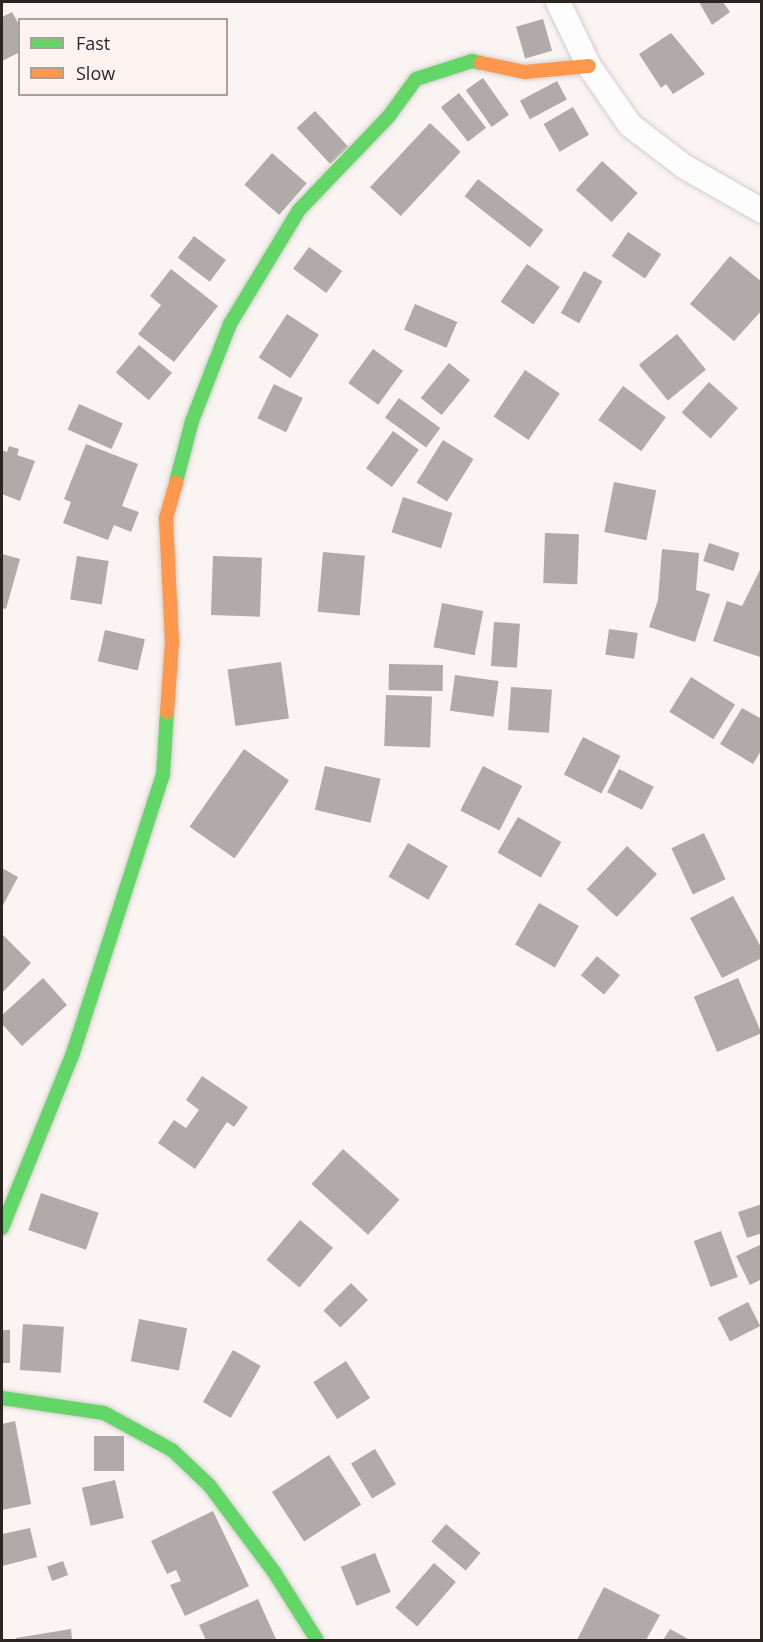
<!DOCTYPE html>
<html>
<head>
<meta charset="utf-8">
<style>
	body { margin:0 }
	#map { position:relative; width:763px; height:1642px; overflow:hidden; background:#faf4f2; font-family:"Open Sans",sans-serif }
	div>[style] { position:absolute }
	.building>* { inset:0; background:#b0aaa8; transform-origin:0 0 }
	.roads { filter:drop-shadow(0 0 2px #d4cecc) drop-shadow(0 0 2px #d4cecc) }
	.street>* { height:24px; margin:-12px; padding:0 12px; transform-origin:12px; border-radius:12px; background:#fefdfd }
	.fast>* { height:14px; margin:-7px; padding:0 7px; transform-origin:7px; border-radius:7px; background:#63d668 }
	.slow>* { height:14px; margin:-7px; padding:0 7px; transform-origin:7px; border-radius:7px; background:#ff974d }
	span { translate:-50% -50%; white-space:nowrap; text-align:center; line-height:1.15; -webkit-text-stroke:6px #fef3ef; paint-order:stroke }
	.frame { position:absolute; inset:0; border:3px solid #2c2623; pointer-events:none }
	.legend { position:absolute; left:18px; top:18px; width:210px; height:78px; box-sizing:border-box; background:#fef3ef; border:2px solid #aaa19d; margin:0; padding:8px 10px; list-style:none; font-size:18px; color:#2c2623 }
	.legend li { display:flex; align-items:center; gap:12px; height:30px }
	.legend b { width:30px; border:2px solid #aaa19d }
</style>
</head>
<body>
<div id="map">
	<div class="building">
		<div style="clip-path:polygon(699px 2px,723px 2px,730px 12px,712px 25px)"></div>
		<div style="clip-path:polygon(12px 12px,20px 26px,20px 52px,2px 61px,2px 17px)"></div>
		<div style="left:543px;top:19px;width:33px;height:28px;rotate:74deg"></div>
		<div style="clip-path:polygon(671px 33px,705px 74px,673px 94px,666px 84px,661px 88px,639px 54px)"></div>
		<div style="left:483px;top:78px;width:45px;height:21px;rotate:55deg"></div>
		<div style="left:557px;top:81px;width:21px;height:42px;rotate:62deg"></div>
		<div style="left:459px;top:93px;width:44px;height:23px;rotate:52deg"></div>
		<div style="left:573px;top:107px;width:32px;height:34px;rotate:60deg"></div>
		<div style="left:315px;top:111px;width:49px;height:25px;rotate:47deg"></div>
		<div style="left:430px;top:123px;width:42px;height:88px;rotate:43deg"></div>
		<div style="left:272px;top:153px;width:46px;height:42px;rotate:41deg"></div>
		<div style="left:602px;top:161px;width:48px;height:39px;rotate:42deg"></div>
		<div style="left:478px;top:179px;width:83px;height:22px;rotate:38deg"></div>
		<div style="left:628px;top:232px;width:40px;height:29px;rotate:34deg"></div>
		<div style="left:194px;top:236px;width:40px;height:27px;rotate:37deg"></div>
		<div style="left:309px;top:247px;width:41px;height:27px;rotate:36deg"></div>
		<div style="clip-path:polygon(730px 256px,762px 282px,762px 310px,734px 341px,690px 304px)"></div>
		<div style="left:527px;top:264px;width:40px;height:46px;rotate:35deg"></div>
		<div style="clip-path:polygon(171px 269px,218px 306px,174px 362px,138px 334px,161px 305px,150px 296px)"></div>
		<div style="left:584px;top:271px;width:21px;height:48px;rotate:29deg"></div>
		<div style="left:415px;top:304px;width:46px;height:28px;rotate:23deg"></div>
		<div style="left:287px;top:314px;width:38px;height:52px;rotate:33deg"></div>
		<div style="left:677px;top:334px;width:46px;height:49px;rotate:51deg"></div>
		<div style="left:139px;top:345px;width:43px;height:36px;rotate:40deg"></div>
		<div style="left:373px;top:349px;width:37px;height:42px;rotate:36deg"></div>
		<div style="left:449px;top:363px;width:27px;height:45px;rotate:39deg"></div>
		<div style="left:525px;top:370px;width:42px;height:56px;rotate:34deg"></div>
		<div style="left:709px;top:382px;width:39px;height:41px;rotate:42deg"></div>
		<div style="left:274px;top:384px;width:32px;height:38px;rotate:26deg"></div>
		<div style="left:623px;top:386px;width:53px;height:42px;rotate:36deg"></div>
		<div style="left:399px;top:398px;width:51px;height:24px;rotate:36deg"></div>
		<div style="left:79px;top:404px;width:48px;height:28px;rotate:24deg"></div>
		<div style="left:393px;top:431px;width:32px;height:46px;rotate:36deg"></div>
		<div style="left:443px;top:440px;width:36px;height:50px;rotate:32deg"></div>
		<div style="clip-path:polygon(86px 444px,138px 464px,122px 506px,139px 512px,131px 532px,114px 525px,108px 540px,63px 523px,71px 502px,64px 499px)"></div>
		<div style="clip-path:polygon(9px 446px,19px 449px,17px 455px,35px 461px,20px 501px,2px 494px,2px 450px,7px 452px)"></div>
		<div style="left:614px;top:482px;width:43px;height:51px;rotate:11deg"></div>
		<div style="left:403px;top:497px;width:52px;height:37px;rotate:18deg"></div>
		<div style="left:545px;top:533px;width:34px;height:50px;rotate:2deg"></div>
		<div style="left:709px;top:543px;width:32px;height:19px;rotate:18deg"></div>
		<div style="clip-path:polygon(662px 549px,699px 553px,696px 590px,710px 594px,695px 642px,649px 627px,658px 600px)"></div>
		<div style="left:323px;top:552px;width:42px;height:60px;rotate:5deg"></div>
		<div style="clip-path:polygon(2px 554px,20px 559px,6px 609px,2px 608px)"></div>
		<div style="left:77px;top:556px;width:32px;height:44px;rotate:9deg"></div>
		<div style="left:213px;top:556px;width:49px;height:59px;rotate:2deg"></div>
		<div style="clip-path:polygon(762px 566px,762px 653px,760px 657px,713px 641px,727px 601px,742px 606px)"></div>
		<div style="left:442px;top:603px;width:42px;height:45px;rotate:11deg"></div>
		<div style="left:494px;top:622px;width:26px;height:44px;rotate:4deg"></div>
		<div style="left:609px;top:629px;width:29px;height:26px;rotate:8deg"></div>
		<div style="left:105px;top:630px;width:41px;height:32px;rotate:13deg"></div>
		<div style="left:281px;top:662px;width:57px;height:54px;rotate:82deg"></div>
		<div style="left:389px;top:664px;width:54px;height:26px;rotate:1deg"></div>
		<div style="left:455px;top:675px;width:44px;height:36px;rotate:8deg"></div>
		<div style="left:691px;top:677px;width:52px;height:41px;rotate:32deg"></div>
		<div style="left:511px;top:687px;width:41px;height:43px;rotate:4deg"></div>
		<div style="left:386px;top:695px;width:46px;height:51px;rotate:2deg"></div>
		<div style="clip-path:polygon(742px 708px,762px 719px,762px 749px,753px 764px,720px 744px)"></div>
		<div style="left:583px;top:737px;width:42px;height:42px;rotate:27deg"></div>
		<div style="left:244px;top:749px;width:55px;height:95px;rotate:35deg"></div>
		<div style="left:325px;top:766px;width:57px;height:45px;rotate:13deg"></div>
		<div style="left:483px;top:766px;width:44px;height:50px;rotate:27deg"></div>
		<div style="left:619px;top:769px;width:39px;height:26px;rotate:27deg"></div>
		<div style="left:518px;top:817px;width:50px;height:41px;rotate:30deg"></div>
		<div style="left:704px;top:833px;width:51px;height:36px;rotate:65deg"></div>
		<div style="left:408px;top:843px;width:46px;height:39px;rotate:30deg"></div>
		<div style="left:627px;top:846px;width:41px;height:59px;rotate:43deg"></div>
		<div style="clip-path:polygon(2px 868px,18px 877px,2px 907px)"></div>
		<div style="clip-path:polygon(733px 896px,762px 949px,762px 958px,722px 978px,690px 918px)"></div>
		<div style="left:539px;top:903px;width:46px;height:48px;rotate:30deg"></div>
		<div style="clip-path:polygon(2px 934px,31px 963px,2px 993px)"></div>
		<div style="left:597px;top:956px;width:30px;height:25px;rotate:40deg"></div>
		<div style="clip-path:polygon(43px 978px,67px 1005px,22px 1046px,2px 1024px,2px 1015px)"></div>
		<div style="left:738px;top:978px;width:60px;height:48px;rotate:67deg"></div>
		<div style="clip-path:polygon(202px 1076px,248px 1107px,234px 1127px,227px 1122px,195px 1169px,158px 1143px,174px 1120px,186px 1128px,199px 1110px,186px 1100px)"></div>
		<div style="left:343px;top:1149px;width:76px;height:47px;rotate:42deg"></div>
		<div style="left:41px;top:1193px;width:61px;height:39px;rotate:19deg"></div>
		<div style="clip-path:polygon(762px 1204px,762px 1233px,747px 1238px,738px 1212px)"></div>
		<div style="left:300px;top:1220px;width:43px;height:52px;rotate:40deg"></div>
		<div style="left:721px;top:1231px;width:49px;height:29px;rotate:70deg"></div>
		<div style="clip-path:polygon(762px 1244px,762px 1279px,750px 1285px,736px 1256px)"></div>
		<div style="left:351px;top:1283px;width:24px;height:39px;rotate:45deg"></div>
		<div style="left:748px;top:1302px;width:27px;height:34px;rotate:63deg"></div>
		<div style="left:139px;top:1319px;width:49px;height:43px;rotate:11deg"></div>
		<div style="left:23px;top:1324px;width:41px;height:46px;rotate:4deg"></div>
		<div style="left:2px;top:1330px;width:8px;height:33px"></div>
		<div style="left:233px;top:1350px;width:32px;height:60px;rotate:30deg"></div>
		<div style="left:346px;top:1361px;width:44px;height:39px;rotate:57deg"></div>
		<div style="clip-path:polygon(15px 1421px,31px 1504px,2px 1510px,2px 1424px)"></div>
		<div style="left:94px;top:1436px;width:30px;height:35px"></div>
		<div style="left:375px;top:1449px;width:41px;height:28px;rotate:59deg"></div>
		<div style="left:329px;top:1455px;width:59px;height:68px;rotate:57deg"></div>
		<div style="left:115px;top:1480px;width:39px;height:34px;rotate:77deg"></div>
		<div style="clip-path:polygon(213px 1511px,249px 1586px,185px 1616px,170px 1585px,181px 1581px,176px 1570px,167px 1574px,151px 1541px)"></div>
		<div style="left:446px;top:1524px;width:45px;height:23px;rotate:40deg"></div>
		<div style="clip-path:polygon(30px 1528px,37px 1557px,2px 1566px,2px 1534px)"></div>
		<div style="left:375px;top:1553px;width:42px;height:37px;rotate:68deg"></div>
		<div style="left:63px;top:1561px;width:15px;height:17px;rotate:70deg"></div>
		<div style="left:434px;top:1563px;width:29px;height:59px;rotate:41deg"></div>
		<div style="clip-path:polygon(604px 1587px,660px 1615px,646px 1640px,577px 1640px)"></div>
		<div style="clip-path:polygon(258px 1599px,276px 1639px,206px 1640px,199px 1625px)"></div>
		<div style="clip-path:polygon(71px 1629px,72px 1640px,16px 1640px,16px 1638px)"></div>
		<div style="clip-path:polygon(670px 1629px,690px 1640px,663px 1640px)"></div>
	</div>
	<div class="roads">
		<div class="street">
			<div style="left:558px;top:2px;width:71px;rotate:64.2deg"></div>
			<div style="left:589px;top:66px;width:72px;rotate:55.2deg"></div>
			<div style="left:630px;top:125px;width:69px;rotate:37.4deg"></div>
			<div style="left:685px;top:167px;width:89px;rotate:29.7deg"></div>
		</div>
		<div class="fast">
			<div style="left:176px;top:482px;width:63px;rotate:-75.3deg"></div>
			<div style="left:192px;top:421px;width:104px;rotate:-68.6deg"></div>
			<div style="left:230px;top:324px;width:133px;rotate:-58.8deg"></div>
			<div style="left:299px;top:210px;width:130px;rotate:-46.2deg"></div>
			<div style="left:389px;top:116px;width:46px;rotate:-53.9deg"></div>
			<div style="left:416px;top:79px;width:59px;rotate:-17.8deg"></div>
			<div style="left:472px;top:61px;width:9px;rotate:13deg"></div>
			<div style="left:2px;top:1228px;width:186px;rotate:-67.9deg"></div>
			<div style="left:72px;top:1056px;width:295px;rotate:-72.1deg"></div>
			<div style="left:163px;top:775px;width:63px;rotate:-86.4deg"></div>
			<div style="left:2px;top:1398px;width:103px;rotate:8.4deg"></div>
			<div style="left:104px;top:1413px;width:77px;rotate:28.6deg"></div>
			<div style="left:172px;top:1450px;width:51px;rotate:43.4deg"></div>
			<div style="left:209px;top:1485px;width:109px;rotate:53.2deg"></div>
			<div style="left:274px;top:1572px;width:80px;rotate:57.7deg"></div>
		</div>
		<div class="slow">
			<div style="left:481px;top:63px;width:45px;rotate:11.6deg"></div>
			<div style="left:525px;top:72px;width:64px;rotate:-5.4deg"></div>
			<div style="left:167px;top:712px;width:70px;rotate:-85.9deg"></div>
			<div style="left:172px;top:642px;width:124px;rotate:-92.8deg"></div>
			<div style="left:166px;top:518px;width:37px;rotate:-74deg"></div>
		</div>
	</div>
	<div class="frame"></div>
	<ul class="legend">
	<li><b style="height:8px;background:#63d668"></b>Fast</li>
	<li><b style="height:8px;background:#ff974d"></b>Slow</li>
	</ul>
</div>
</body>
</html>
